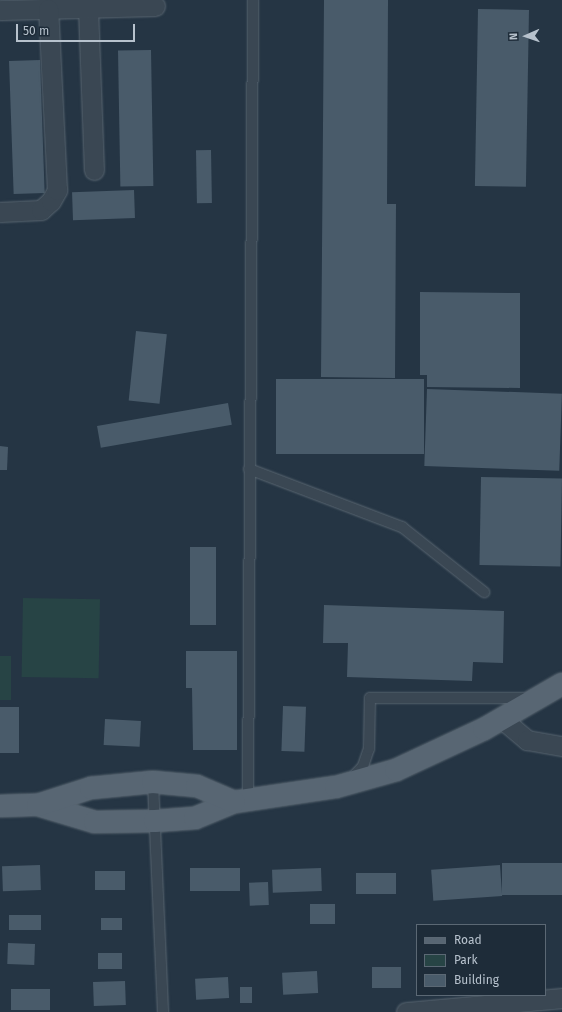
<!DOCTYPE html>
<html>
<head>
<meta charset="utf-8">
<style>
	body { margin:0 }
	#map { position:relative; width:562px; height:1012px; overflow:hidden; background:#253544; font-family:"Fira Sans",sans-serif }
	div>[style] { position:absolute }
	.green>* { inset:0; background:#274445; transform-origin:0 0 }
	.building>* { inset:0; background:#495b6a; transform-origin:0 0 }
	.roads { filter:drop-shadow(0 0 1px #586570) drop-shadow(0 0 1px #586570) }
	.service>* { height:10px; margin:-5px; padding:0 5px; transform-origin:5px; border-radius:5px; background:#3a4753 }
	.minor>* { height:19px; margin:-9.5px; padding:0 9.5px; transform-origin:9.5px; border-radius:9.5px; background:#3a4753 }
	.primary>* { height:22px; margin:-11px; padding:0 11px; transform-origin:11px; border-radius:11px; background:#586673 }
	span { translate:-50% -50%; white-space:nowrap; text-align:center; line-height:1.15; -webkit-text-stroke:3px #1e2c39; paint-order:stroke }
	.legend { position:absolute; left:416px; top:924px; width:130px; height:72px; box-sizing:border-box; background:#1e2c39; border:1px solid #5b6874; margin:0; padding:5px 7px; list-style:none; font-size:12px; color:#b7c2cd }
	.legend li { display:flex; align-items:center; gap:8px; height:20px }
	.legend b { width:20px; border:1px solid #5b6874 }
	.north { position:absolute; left:506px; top:16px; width:40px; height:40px; -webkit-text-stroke:3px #1e2c39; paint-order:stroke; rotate:268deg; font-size:11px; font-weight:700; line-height:16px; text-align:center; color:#b7c2cd }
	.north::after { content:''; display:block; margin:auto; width:14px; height:18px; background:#b7c2cd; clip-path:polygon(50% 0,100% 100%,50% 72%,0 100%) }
	.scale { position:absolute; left:16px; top:24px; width:119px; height:18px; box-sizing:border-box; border:2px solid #b7c2cd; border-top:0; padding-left:5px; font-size:12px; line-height:14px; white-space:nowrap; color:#b7c2cd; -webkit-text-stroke:3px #1e2c39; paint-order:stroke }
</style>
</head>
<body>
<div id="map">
	<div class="green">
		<div style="left:23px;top:598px;width:77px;height:79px;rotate:1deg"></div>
		<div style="left:0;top:656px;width:11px;height:44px"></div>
	</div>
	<div class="building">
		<div style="clip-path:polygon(324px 0,388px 0,387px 204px,396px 204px,395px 378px,321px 377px)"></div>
		<div style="left:478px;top:9px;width:51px;height:177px;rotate:1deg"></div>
		<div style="left:151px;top:50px;width:136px;height:33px;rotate:89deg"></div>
		<div style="left:40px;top:60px;width:133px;height:31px;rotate:88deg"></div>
		<div style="left:211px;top:150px;width:53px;height:15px;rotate:89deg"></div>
		<div style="left:134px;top:190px;width:28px;height:62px;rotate:88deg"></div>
		<div style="clip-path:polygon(420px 292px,520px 293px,520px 388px,427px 387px,427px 375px,420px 375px)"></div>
		<div style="left:136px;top:331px;width:31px;height:70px;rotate:6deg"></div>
		<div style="left:276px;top:379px;width:148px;height:75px"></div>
		<div style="left:427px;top:389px;width:135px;height:77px;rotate:2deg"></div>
		<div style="left:228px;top:403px;width:22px;height:133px;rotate:80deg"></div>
		<div style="clip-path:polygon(0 446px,8px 447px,7px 470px,0 470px)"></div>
		<div style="left:481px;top:477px;width:81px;height:88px;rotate:1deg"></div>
		<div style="left:190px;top:547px;width:26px;height:78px"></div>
		<div style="clip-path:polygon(324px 605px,504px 611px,503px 663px,473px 662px,472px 681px,347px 677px,348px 643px,323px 643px)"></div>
		<div style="clip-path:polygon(186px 651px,237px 651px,237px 750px,193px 750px,192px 688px,186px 688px)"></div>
		<div style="left:283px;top:706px;width:23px;height:45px;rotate:2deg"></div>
		<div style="left:0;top:707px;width:19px;height:46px"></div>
		<div style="left:105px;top:719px;width:36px;height:26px;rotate:3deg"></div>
		<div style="left:562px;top:863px;width:32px;height:60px;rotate:90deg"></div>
		<div style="left:40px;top:865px;width:25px;height:38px;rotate:88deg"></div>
		<div style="left:500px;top:865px;width:31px;height:69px;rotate:86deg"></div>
		<div style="left:240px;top:868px;width:23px;height:50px;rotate:90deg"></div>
		<div style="left:321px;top:868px;width:23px;height:49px;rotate:88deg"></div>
		<div style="left:125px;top:871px;width:19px;height:30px;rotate:90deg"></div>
		<div style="left:356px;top:873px;width:40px;height:21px"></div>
		<div style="left:268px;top:882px;width:23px;height:19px;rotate:88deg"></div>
		<div style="left:310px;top:904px;width:25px;height:20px"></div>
		<div style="left:9px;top:915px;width:32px;height:15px"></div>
		<div style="left:101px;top:918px;width:21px;height:12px"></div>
		<div style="left:8px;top:943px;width:27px;height:21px;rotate:2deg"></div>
		<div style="left:98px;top:953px;width:24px;height:16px"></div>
		<div style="left:401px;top:967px;width:21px;height:29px;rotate:90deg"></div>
		<div style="left:317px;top:971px;width:22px;height:35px;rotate:87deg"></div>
		<div style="left:228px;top:977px;width:21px;height:33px;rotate:87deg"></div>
		<div style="left:125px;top:981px;width:24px;height:32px;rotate:88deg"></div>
		<div style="left:240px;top:987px;width:12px;height:16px"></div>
		<div style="left:50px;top:989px;width:21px;height:39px;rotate:90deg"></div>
	</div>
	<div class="roads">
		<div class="service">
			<div style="left:249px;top:469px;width:164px;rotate:20.8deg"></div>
			<div style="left:402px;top:527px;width:105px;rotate:38.4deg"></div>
			<div style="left:351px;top:779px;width:18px;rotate:-47deg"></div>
			<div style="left:363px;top:766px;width:18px;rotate:-71deg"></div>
			<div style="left:369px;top:749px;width:51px;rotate:-88.9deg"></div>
			<div style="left:370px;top:698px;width:160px"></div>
			<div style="left:153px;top:782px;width:230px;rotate:87.5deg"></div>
			<div style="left:248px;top:801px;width:801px;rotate:-89.64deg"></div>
		</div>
		<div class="minor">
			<div style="left:88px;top:8px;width:162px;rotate:87.9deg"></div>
			<div style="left:0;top:10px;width:155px;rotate:-1.5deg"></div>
			<div style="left:0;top:212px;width:41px;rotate:-2.8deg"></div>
			<div style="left:41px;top:210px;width:13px;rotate:-42deg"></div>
			<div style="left:51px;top:201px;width:13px;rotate:-61deg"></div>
			<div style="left:57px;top:190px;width:181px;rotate:-92.8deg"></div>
			<div style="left:502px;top:719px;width:33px;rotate:40deg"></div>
			<div style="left:527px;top:740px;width:36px;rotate:10deg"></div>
			<div style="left:406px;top:1012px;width:157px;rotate:-5.1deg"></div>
		</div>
		<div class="primary">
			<div style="left:38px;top:805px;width:59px;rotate:16.6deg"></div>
			<div style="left:95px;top:822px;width:60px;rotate:-1deg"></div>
			<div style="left:155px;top:821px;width:40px;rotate:-4.3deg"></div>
			<div style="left:195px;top:818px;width:42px;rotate:-22.3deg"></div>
			<div style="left:234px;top:802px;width:103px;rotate:-8.4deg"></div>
			<div style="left:336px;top:787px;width:62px;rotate:-15.8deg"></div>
			<div style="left:396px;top:770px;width:97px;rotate:-25deg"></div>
			<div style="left:484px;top:729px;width:90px;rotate:-30deg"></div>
			<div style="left:0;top:806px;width:38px;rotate:-2deg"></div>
			<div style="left:38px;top:805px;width:56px;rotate:-17.8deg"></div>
			<div style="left:91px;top:788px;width:62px;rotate:-5.5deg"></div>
			<div style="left:153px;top:782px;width:44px;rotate:5.2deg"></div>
			<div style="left:197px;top:786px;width:40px;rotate:23.4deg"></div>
		</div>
	</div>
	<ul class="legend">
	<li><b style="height:5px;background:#586673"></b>Road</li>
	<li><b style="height:11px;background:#274445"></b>Park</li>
	<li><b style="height:11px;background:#495b6a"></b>Building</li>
	</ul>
	<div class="north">N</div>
	<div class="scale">50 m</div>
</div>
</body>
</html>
